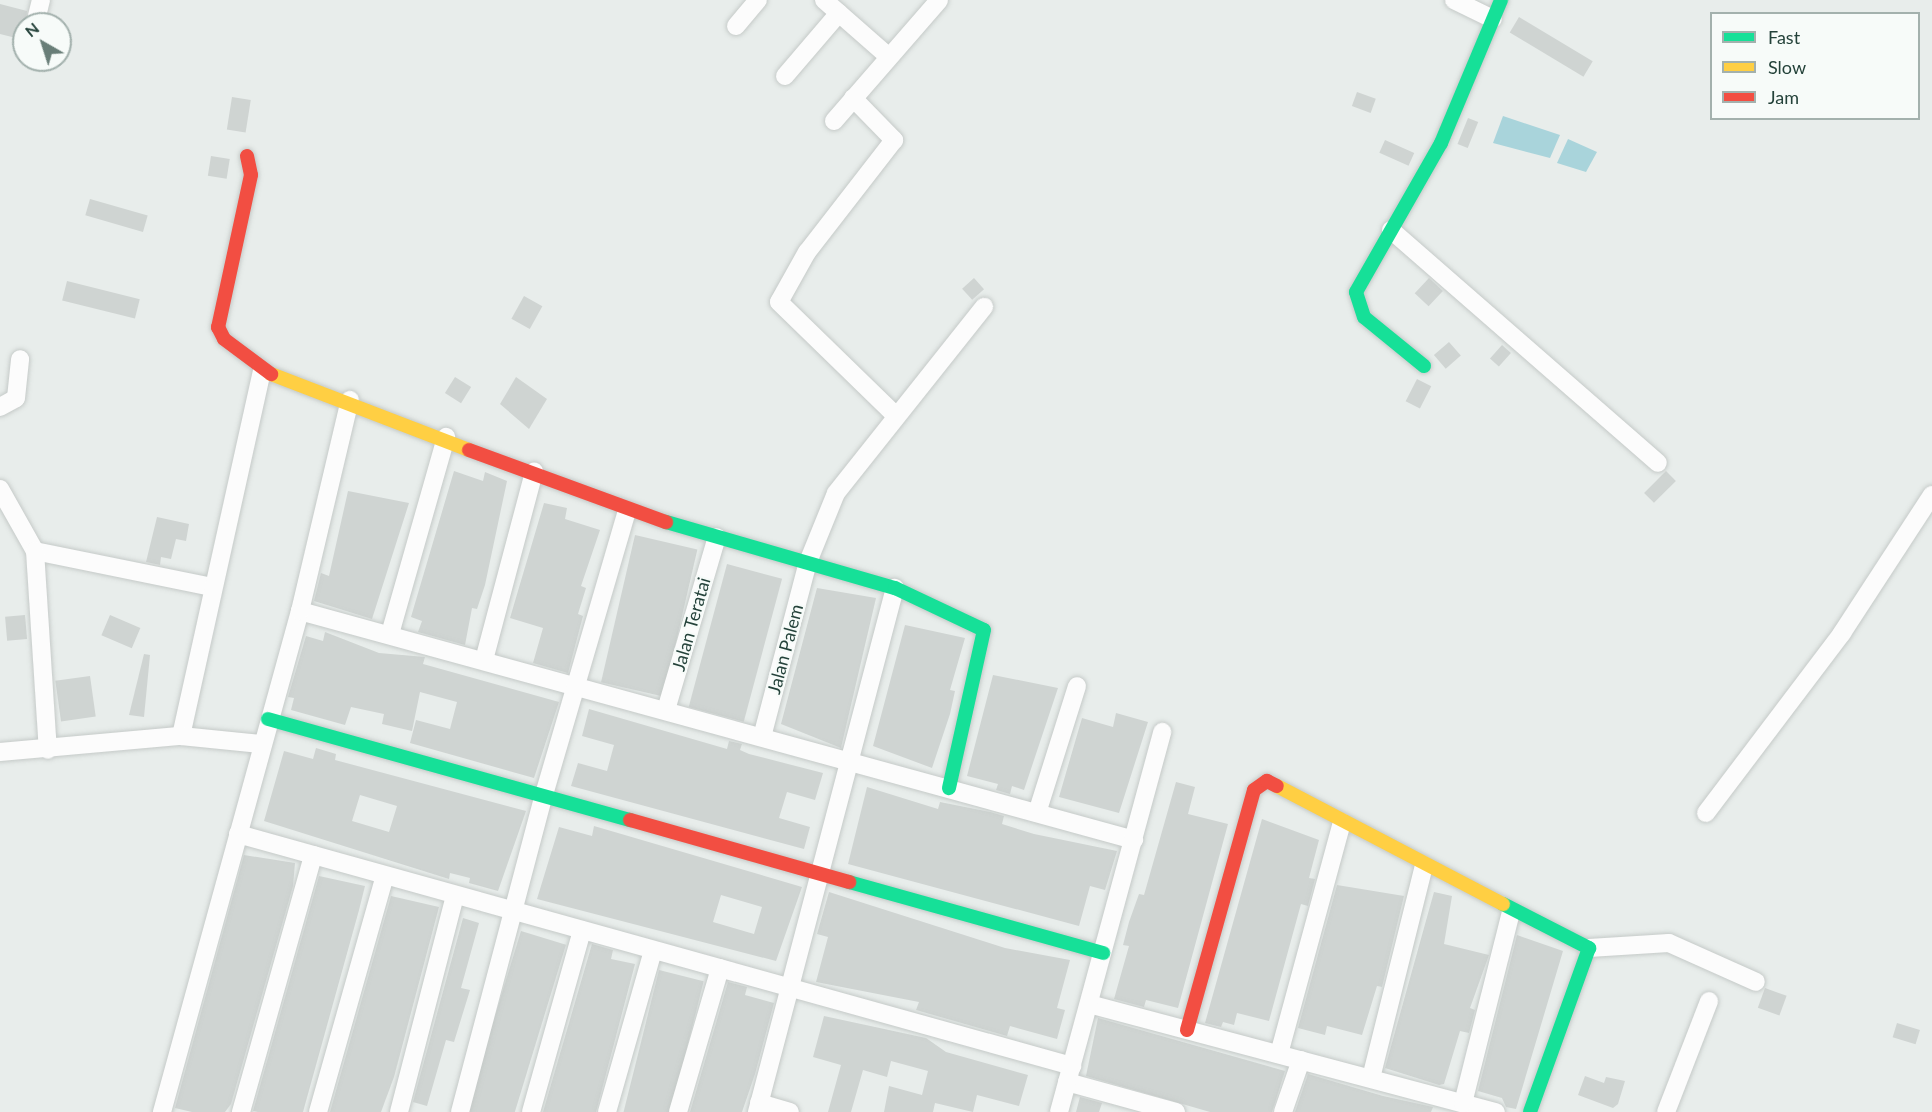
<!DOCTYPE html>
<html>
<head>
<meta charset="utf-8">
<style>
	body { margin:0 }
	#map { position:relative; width:1932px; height:1112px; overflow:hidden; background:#e8edeb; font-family:Lato,sans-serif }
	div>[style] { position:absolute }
	.water>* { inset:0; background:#a9d4db }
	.building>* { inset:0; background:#cfd4d2; transform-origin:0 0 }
	.roads { filter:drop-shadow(0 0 2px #c5cac8) drop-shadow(0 0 2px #c5cac8) }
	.street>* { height:18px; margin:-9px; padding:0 9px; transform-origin:9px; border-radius:9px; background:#fcfcfc }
	.fast>* { height:14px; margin:-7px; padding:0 7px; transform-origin:7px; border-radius:7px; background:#16e098 }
	.slow>* { height:14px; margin:-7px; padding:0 7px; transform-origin:7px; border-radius:7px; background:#ffcf43 }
	.jam>* { height:14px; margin:-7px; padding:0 7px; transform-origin:7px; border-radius:7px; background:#f24e42 }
	span { translate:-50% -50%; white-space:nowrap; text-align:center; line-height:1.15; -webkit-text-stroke:4.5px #f7fbf9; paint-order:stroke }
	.street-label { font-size:18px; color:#24423a }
	.legend { position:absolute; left:1710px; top:12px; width:210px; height:108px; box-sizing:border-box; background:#f7fbf9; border:2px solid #a3b1ad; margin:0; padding:8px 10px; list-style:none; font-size:18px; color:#24423a }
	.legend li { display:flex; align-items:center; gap:12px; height:30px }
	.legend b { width:30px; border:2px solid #a3b1ad }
	.north { position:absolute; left:12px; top:12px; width:60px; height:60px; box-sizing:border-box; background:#f7fbf9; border:2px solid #a3b1ad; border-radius:50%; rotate:321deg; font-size:16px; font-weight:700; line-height:24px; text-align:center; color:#24423a }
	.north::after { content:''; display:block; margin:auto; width:21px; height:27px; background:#697e78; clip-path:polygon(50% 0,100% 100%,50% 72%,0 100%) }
</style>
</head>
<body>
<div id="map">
	<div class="water">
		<div style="clip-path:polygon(1503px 116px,1560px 135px,1550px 158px,1493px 143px)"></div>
		<div style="clip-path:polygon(1568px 139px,1597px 152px,1586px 172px,1557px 163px)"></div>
	</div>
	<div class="building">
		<div style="clip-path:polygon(0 4px,27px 11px,24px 40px,0 34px)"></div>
		<div style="left:1519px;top:17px;width:86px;height:18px;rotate:31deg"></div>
		<div style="left:1357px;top:92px;width:20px;height:15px;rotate:20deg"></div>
		<div style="left:232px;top:97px;width:19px;height:33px;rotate:9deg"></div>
		<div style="left:1468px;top:118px;width:11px;height:28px;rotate:22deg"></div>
		<div style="left:1385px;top:140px;width:32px;height:14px;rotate:24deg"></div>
		<div style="left:211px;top:156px;width:19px;height:20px;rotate:9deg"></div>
		<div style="left:90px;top:199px;width:60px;height:17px;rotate:16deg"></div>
		<div style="left:974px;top:278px;width:15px;height:16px;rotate:48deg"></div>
		<div style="left:1429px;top:278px;width:19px;height:21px;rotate:43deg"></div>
		<div style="left:67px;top:281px;width:75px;height:20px;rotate:14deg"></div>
		<div style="left:524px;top:296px;width:21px;height:26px;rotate:29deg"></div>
		<div style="left:1449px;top:342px;width:18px;height:20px;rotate:49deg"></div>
		<div style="left:1502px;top:345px;width:12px;height:18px;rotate:42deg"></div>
		<div style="left:455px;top:377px;width:19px;height:19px;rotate:32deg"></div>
		<div style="clip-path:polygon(516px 377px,547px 399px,529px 429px,500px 404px)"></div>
		<div style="left:1417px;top:379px;width:16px;height:25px;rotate:27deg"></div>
		<div style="clip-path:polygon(454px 471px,483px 481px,485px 472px,507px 481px,485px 585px,477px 609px,472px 608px,465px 645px,418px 632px,422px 621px,411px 617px)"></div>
		<div style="left:1666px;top:471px;width:14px;height:31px;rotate:45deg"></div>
		<div style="clip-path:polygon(348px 491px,409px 503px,372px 619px,314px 601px,321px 573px,329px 576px)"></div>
		<div style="clip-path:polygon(544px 503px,567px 508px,565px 519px,600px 530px,581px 586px,586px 588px,578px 614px,583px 616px,568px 673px,533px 663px,543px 628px,510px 618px)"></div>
		<div style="clip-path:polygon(157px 517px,189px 524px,186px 541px,176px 539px,171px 559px,161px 557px,160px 565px,146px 562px)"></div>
		<div style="left:635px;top:535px;width:64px;height:151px;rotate:13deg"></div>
		<div style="left:727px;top:564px;width:57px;height:148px;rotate:15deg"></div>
		<div style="clip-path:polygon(817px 588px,876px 598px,841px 748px,781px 724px)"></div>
		<div style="left:25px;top:615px;width:24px;height:20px;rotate:85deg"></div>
		<div style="left:110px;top:615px;width:33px;height:22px;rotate:23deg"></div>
		<div style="clip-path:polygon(905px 625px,965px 638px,950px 690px,955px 691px,950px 714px,932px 768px,873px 746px)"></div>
		<div style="clip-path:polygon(325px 632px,379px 653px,425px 657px,423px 664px,559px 702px,534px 778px,410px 743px,416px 720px,450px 729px,457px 702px,420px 692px,412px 731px,382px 724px,384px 714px,351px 707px,345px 725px,291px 710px,294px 698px,288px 697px,306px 636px,323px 641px)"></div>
		<div style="clip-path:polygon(144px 654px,150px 655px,144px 717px,129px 715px)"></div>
		<div style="clip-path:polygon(993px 675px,1058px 688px,1024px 790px,1012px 786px,1010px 794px,996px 790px,998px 784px,967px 776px)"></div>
		<div style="left:90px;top:676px;width:41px;height:35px;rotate:82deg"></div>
		<div style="clip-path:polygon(589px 709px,727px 749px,729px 741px,742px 744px,740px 750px,749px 754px,823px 773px,815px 800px,787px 792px,779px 818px,810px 827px,804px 849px,571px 786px,578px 763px,607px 771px,614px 745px,582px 736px)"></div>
		<div style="clip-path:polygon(1116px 713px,1148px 722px,1119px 813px,1059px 797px,1082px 718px,1113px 727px)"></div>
		<div style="clip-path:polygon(evenodd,316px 748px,336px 754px,335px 760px,526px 811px,498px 891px,469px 883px,470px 878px,450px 873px,449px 879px,264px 821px,284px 751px,313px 759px,316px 748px,360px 795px,397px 806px,389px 832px,352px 821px,360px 795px)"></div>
		<div style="clip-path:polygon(1176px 782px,1195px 787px,1188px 814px,1228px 824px,1178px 1008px,1146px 1000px,1144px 1007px,1114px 999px,1129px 946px,1123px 945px,1129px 922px,1139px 894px,1144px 895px)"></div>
		<div style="clip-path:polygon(867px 787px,938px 809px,940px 802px,990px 812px,1004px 816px,1002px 824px,1034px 834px,1117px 851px,1105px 890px,1090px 886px,1079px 926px,848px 864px)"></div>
		<div style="clip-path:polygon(1262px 819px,1319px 840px,1309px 878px,1315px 879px,1308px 906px,1301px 904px,1269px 1021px,1237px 1013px,1234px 1025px,1223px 1022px,1221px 1027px,1205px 1023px)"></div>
		<div style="clip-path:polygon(evenodd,594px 826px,802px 887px,776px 961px,537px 899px,559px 827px,592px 836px,594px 826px,721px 895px,762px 907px,754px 934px,713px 922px,721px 895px)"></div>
		<div style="clip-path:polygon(244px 855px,295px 863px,293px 886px,231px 1104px,225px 1112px,192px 1112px,175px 1108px)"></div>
		<div style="clip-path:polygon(319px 876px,365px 886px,359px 910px,303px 1112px,258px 1112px,253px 1111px)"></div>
		<div style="clip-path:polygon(1337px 885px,1404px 896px,1382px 987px,1377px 986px,1362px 1035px,1327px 1026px,1325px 1035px,1298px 1028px)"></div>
		<div style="clip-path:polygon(829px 892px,1005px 948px,1070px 960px,1057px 1008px,1065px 1010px,1057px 1039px,1010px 1026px,1007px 1036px,916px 1010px,919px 1002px,816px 982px,828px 937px,817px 934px)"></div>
		<div style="clip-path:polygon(1434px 892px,1452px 896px,1444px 944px,1489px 955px,1470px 1008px,1475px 1010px,1469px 1033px,1460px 1031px,1444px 1084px,1439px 1085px,1385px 1068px)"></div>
		<div style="clip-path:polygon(391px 896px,439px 907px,394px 1077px,381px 1112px,330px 1112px)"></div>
		<div style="clip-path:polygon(463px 918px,479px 923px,461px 988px,470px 990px,454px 1042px,446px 1040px,427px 1106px,413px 1102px)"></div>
		<div style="left:521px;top:931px;width:47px;height:188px;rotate:17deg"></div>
		<div style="clip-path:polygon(1517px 935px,1563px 951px,1516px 1109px,1506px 1107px,1502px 1098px,1478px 1091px)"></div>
		<div style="clip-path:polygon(592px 944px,613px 950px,611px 959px,635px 964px,596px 1112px,543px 1112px)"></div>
		<div style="left:659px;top:970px;width:46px;height:148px;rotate:14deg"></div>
		<div style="clip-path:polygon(728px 982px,747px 987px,745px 995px,774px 1003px,755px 1074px,742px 1112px,690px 1112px)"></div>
		<div style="left:1765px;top:988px;width:23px;height:21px;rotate:20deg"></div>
		<div style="clip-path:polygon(824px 1016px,926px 1038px,946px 1052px,1028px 1075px,1019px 1106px,977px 1095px,973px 1112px,935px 1103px,933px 1112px,884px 1112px,889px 1086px,922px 1095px,928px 1071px,891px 1061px,887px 1077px,863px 1070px,851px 1112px,828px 1112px,841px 1065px,813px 1057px)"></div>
		<div style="clip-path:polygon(1098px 1018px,1285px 1071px,1272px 1112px,1210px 1112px,1086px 1076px)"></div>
		<div style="left:1897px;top:1023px;width:24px;height:15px;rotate:17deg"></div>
		<div style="clip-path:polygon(1308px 1074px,1383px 1096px,1433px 1107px,1431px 1112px,1295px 1112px)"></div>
		<div style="clip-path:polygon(1585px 1076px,1604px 1083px,1606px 1077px,1625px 1081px,1618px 1104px,1613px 1108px,1578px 1095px)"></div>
		<div style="clip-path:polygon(1080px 1097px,1102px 1103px,1099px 1112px,1076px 1112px)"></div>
	</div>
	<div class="roads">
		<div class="street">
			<div style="left:824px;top:0;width:86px;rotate:41.2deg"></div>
			<div style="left:1454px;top:0;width:43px;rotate:26deg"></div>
			<div style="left:35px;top:24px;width:25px;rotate:-76deg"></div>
			<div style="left:736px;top:26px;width:34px;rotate:-50deg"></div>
			<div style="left:785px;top:76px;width:83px;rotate:-49.4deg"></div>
			<div style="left:853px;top:98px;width:59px;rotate:45.7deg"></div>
			<div style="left:894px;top:140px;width:142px;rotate:127.8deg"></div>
			<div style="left:807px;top:252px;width:57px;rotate:119.2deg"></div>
			<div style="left:779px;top:302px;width:162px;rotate:44.2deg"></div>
			<div style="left:834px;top:121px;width:160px;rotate:-49deg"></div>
			<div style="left:1391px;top:230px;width:354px;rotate:41.1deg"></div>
			<div style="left:0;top:407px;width:18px;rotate:-29deg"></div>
			<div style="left:16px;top:398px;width:39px;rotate:-84deg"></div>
			<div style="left:0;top:489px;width:71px;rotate:60.6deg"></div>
			<div style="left:35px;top:551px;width:181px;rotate:11.5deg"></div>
			<div style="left:35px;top:551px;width:199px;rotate:86.3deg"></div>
			<div style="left:300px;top:611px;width:865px;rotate:15.35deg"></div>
			<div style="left:390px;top:634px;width:205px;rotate:-74.1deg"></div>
			<div style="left:484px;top:660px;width:195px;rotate:-75.1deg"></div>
			<div style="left:666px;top:710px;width:180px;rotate:-73.6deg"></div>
			<div style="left:181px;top:736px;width:374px;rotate:-77.5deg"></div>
			<div style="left:762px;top:737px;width:181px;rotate:-75.3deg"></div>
			<div style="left:808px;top:562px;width:74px;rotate:-67.9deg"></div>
			<div style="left:836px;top:493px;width:238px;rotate:-51.5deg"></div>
			<div style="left:0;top:752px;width:182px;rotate:-5.1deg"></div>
			<div style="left:181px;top:736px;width:80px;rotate:5.7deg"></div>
			<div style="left:1037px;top:813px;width:133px;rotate:-72.5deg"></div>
			<div style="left:1706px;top:813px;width:226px;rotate:-52.9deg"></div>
			<div style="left:1842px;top:633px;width:165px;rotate:-56.9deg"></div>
			<div style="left:238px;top:834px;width:866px;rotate:15.55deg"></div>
			<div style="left:1589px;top:948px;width:80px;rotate:-3.6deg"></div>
			<div style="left:1669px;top:943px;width:95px;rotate:24.1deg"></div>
			<div style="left:1089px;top:1004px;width:421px;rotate:14.9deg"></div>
			<div style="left:1279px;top:1054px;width:240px;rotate:-74.8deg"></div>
			<div style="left:1371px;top:1078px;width:219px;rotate:-76deg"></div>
			<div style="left:1067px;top:1082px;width:113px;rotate:15.4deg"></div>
			<div style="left:759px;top:1103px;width:32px;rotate:16deg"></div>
			<div style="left:1463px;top:1103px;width:197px;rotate:-75.9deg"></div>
			<div style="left:162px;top:1112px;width:520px;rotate:-74.6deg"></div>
			<div style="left:300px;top:611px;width:217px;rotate:-76.7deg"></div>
			<div style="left:241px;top:1112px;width:267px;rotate:-74.3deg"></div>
			<div style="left:318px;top:1112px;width:245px;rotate:-74.2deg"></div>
			<div style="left:399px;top:1112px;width:224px;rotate:-75.5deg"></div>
			<div style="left:460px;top:1112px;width:325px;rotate:-75.2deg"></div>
			<div style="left:543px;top:798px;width:299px;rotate:-73.7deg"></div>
			<div style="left:531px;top:1112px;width:189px;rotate:-74.3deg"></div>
			<div style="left:607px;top:1112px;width:168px;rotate:-74.1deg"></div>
			<div style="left:678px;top:1112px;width:150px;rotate:-73.7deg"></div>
			<div style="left:757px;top:1112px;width:542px;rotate:-75.25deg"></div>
			<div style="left:1059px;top:1112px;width:394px;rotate:-74.8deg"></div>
			<div style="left:1283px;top:1112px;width:55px;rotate:-70.9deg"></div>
			<div style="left:1666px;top:1112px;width:119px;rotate:-68.8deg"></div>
		</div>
		<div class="fast">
			<div style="left:1424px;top:366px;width:77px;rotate:-140.8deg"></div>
			<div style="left:1364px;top:317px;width:26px;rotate:-108deg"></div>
			<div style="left:1356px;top:292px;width:172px;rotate:-60.3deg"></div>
			<div style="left:1441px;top:143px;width:155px;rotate:-67.2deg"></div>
			<div style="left:666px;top:522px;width:238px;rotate:16.1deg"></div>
			<div style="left:895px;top:588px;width:98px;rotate:25.3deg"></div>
			<div style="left:984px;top:630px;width:162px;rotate:102.5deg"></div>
			<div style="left:268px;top:719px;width:376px;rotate:15.6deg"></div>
			<div style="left:849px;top:882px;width:264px;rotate:15.6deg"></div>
			<div style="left:1503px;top:904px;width:97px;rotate:27.1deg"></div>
			<div style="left:1589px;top:948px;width:174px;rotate:109.8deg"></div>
		</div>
		<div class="slow">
			<div style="left:271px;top:374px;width:212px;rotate:21deg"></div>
			<div style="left:1277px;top:786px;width:255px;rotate:27.6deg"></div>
		</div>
		<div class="jam">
			<div style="left:247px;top:156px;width:19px;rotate:78deg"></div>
			<div style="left:251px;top:175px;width:156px;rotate:102.2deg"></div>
			<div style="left:218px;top:327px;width:13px;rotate:63deg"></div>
			<div style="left:224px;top:339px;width:59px;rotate:36.7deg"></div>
			<div style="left:469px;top:450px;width:210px;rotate:20.1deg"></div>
			<div style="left:630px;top:820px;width:228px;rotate:15.8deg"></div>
			<div style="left:1187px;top:1030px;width:249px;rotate:-74.4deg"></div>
			<div style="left:1254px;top:790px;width:16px;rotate:-35deg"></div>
			<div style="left:1267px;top:781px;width:11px;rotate:27deg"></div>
		</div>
	</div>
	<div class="street-label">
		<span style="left:691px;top:624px;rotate:-74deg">Jalan Teratai</span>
		<span style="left:785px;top:649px;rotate:-75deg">Jalan Palem</span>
	</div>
	<ul class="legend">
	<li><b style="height:8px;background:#16e098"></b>Fast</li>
	<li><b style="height:8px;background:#ffcf43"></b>Slow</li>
	<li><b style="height:8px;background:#f24e42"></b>Jam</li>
	</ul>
	<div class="north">N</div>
</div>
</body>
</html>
